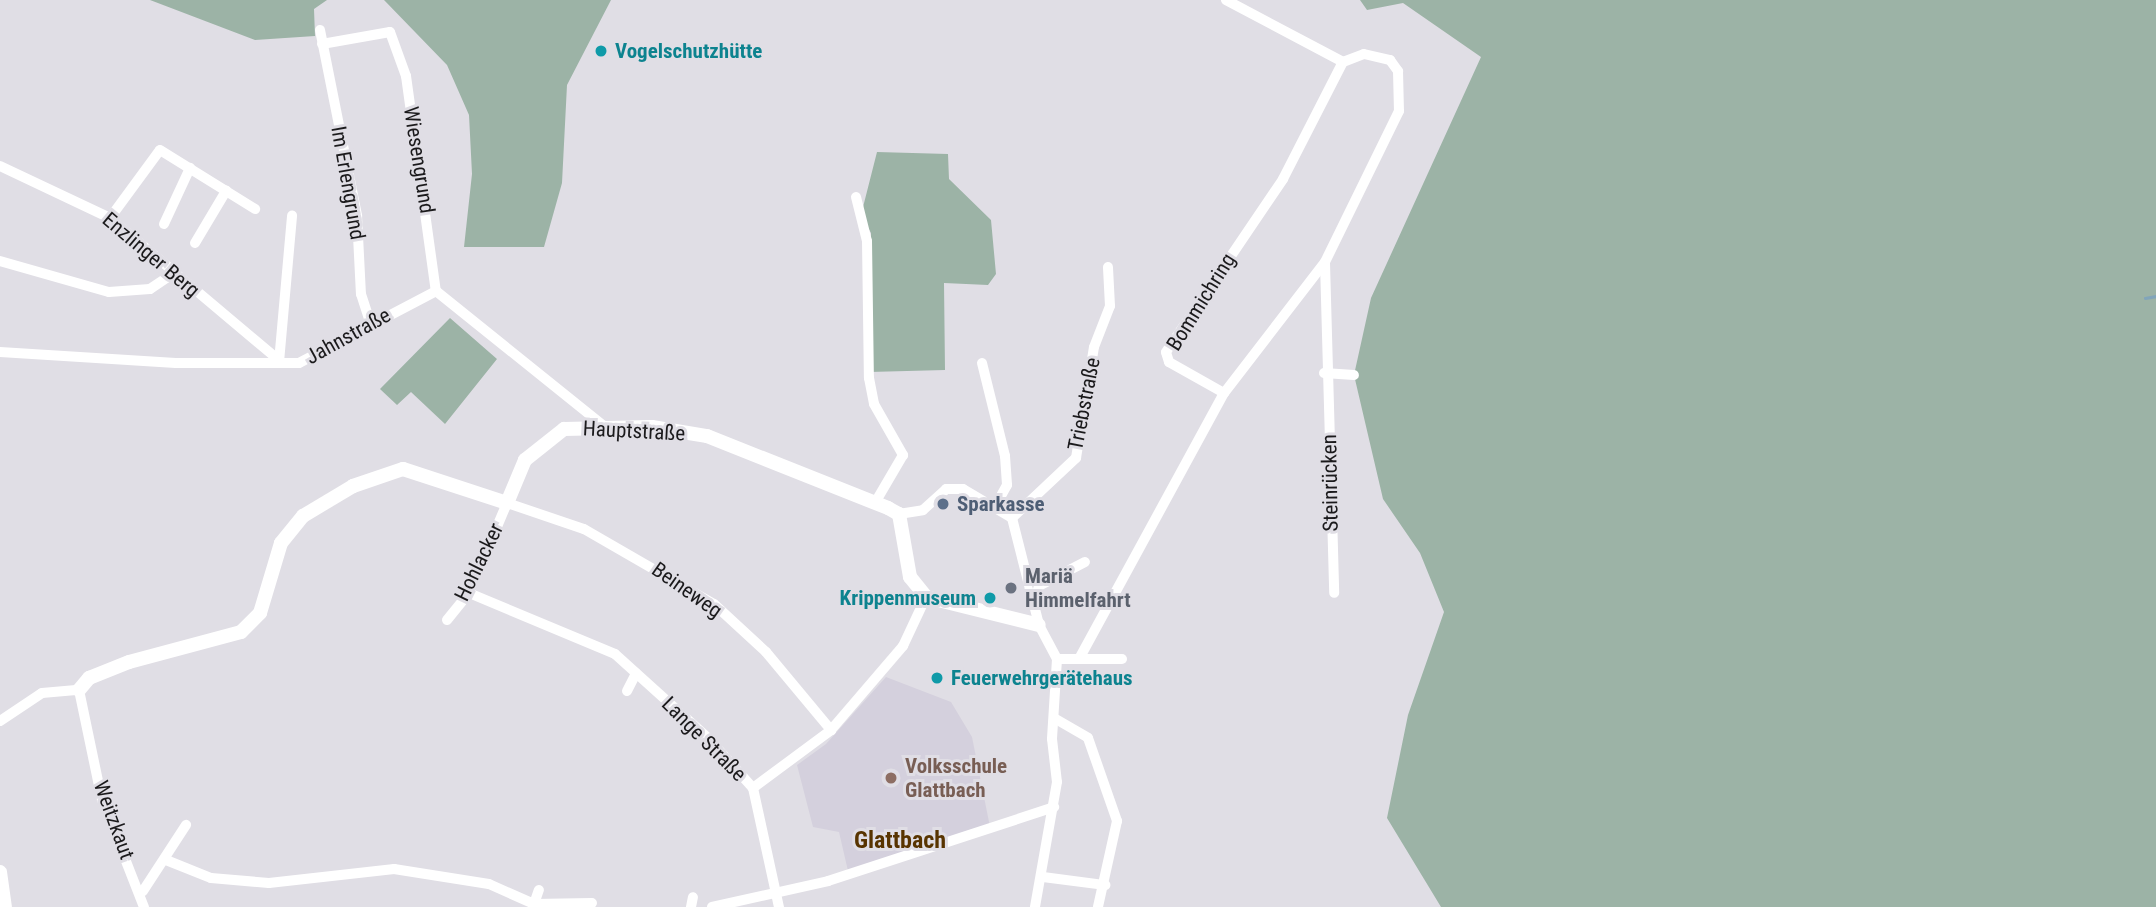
<!DOCTYPE html>
<html>
<head>
<meta charset="utf-8">
<style>
	body { margin:0 }
	#map { position:relative; width:2156px; height:907px; overflow:hidden; background:#e0dee5; font-family:"Roboto Condensed",sans-serif }
	div>[style] { position:absolute }
	.built>* { inset:0; background:#d4d0dd }
	.green>* { inset:0; background:#9cb3a6 }
	.stream>* { height:2.5px; margin:-1.25px; padding:0 1.25px; transform-origin:1.25px; border-radius:1.25px; background:#81a5ba }
	.street>* { height:10px; margin:-5px; padding:0 5px; transform-origin:5px; border-radius:5px; background:#fff }
	.secondary>* { height:14px; margin:-7px; padding:0 7px; transform-origin:7px; border-radius:7px; background:#fff }
	.dots>* { width:19px; height:19px; translate:-50% -50%; box-sizing:border-box; border:4px solid #e0dee5; border-radius:50% }
	span { translate:-50% -50%; white-space:nowrap; text-align:center; line-height:1.15; -webkit-text-stroke:6px #e0dee5; paint-order:stroke }
	.culture-label { font-size:21px; color:#0d838f; font-weight:700 }
	.left { translate:0 -50%; text-align:left }
	.right { translate:-100% -50%; text-align:right }
	.street-label { font-size:21px; color:#1b1a1c }
	.service-label { font-size:21px; color:#4e5e75; font-weight:700 }
	.worship-label { font-size:21px; color:#5b616d; font-weight:700 }
	.education-label { font-size:21px; color:#785e54; font-weight:700 }
	.quarter-label { font-size:24px; color:#583400; font-weight:700 }
</style>
</head>
<body>
<div id="map">
	<div class="built">
		<div style="clip-path:polygon(886px 677px,951px 702px,972px 737px,990px 827px,848px 871px,839px 832px,813px 827px,797px 765px,826px 744px)"></div>
	</div>
	<div class="green">
		<div style="clip-path:polygon(150px 0,327px 0,314px 9px,315px 36px,255px 40px)"></div>
		<div style="clip-path:polygon(384px 0,611px 0,567px 85px,562px 183px,544px 247px,464px 247px,472px 174px,469px 115px,447px 65px)"></div>
		<div style="clip-path:polygon(1360px 0,2156px 0,2156px 907px,1441px 907px,1387px 818px,1408px 715px,1444px 612px,1420px 553px,1383px 499px,1354px 375px,1371px 298px,1481px 57px,1403px 3px,1367px 10px)"></div>
		<div style="clip-path:polygon(877px 152px,948px 154px,949px 179px,991px 220px,996px 274px,988px 285px,944px 283px,945px 370px,869px 372px,871px 233px,861px 215px)"></div>
		<div style="clip-path:polygon(450px 318px,497px 359px,445px 424px,411px 392px,397px 405px,380px 389px)"></div>
	</div>
	<div class="stream">
		<div style="left:2145px;top:298px;width:11px;rotate:-10deg"></div>
	</div>
	<div class="street">
		<div style="left:1226px;top:0;width:132px;rotate:27.9deg"></div>
		<div style="left:320px;top:30px;width:190px;rotate:78.7deg"></div>
		<div style="left:357px;top:216px;width:78px;rotate:87.1deg"></div>
		<div style="left:361px;top:294px;width:28px;rotate:72deg"></div>
		<div style="left:322px;top:44px;width:69px;rotate:-10deg"></div>
		<div style="left:390px;top:32px;width:47px;rotate:70deg"></div>
		<div style="left:406px;top:76px;width:217px;rotate:82.1deg"></div>
		<div style="left:1364px;top:54px;width:27px;rotate:13deg"></div>
		<div style="left:1390px;top:60px;width:14px;rotate:54deg"></div>
		<div style="left:1398px;top:71px;width:40px;rotate:88.6deg"></div>
		<div style="left:1399px;top:111px;width:168px;rotate:116.1deg"></div>
		<div style="left:1325px;top:262px;width:165px;rotate:127.6deg"></div>
		<div style="left:1224px;top:393px;width:63px;rotate:-150.6deg"></div>
		<div style="left:1169px;top:362px;width:10px;rotate:-107deg"></div>
		<div style="left:1166px;top:352px;width:209px;rotate:-55.9deg"></div>
		<div style="left:1283px;top:179px;width:131px;rotate:-62.9deg"></div>
		<div style="left:1343px;top:62px;width:22px;rotate:-21deg"></div>
		<div style="left:0;top:166px;width:122px;rotate:25.3deg"></div>
		<div style="left:110px;top:218px;width:224px;rotate:40.1deg"></div>
		<div style="left:856px;top:197px;width:45px;rotate:76deg"></div>
		<div style="left:867px;top:241px;width:137px;rotate:89.2deg"></div>
		<div style="left:869px;top:378px;width:26px;rotate:79deg"></div>
		<div style="left:874px;top:404px;width:59px;rotate:60.4deg"></div>
		<div style="left:903px;top:455px;width:56px;rotate:120.3deg"></div>
		<div style="left:110px;top:218px;width:84px;rotate:-53.7deg"></div>
		<div style="left:160px;top:150px;width:112px;rotate:31.8deg"></div>
		<div style="left:164px;top:224px;width:62px;rotate:-65.1deg"></div>
		<div style="left:195px;top:243px;width:61px;rotate:-59.2deg"></div>
		<div style="left:0;top:261px;width:113px;rotate:15.9deg"></div>
		<div style="left:109px;top:292px;width:41px;rotate:-4.2deg"></div>
		<div style="left:150px;top:289px;width:29px;rotate:-34deg"></div>
		<div style="left:1325px;top:263px;width:330px;rotate:88.4deg"></div>
		<div style="left:0;top:352px;width:176px;rotate:3.6deg"></div>
		<div style="left:176px;top:363px;width:123px"></div>
		<div style="left:299px;top:363px;width:155px;rotate:-27.7deg"></div>
		<div style="left:436px;top:291px;width:216px;rotate:38.8deg"></div>
		<div style="left:279px;top:362px;width:147px;rotate:-84.9deg"></div>
		<div style="left:982px;top:363px;width:96px;rotate:76.1deg"></div>
		<div style="left:1005px;top:456px;width:29px;rotate:86deg"></div>
		<div style="left:1007px;top:485px;width:25px;rotate:119deg"></div>
		<div style="left:1324px;top:373px;width:30px;rotate:4deg"></div>
		<div style="left:899px;top:514px;width:24px;rotate:-9deg"></div>
		<div style="left:923px;top:510px;width:31px;rotate:-42deg"></div>
		<div style="left:946px;top:489px;width:17px"></div>
		<div style="left:963px;top:489px;width:57px;rotate:30.6deg"></div>
		<div style="left:1012px;top:518px;width:110px;rotate:75.8deg"></div>
		<div style="left:1039px;top:625px;width:38px;rotate:62deg"></div>
		<div style="left:1057px;top:659px;width:80px;rotate:93.6deg"></div>
		<div style="left:1052px;top:739px;width:43px;rotate:83.4deg"></div>
		<div style="left:1057px;top:782px;width:127px;rotate:100deg"></div>
		<div style="left:1012px;top:518px;width:88px;rotate:-43.2deg"></div>
		<div style="left:1076px;top:458px;width:112px;rotate:-80.8deg"></div>
		<div style="left:1094px;top:347px;width:44px;rotate:-68.7deg"></div>
		<div style="left:1110px;top:306px;width:39px;rotate:-93deg"></div>
		<div style="left:1029px;top:591px;width:63px;rotate:-27.4deg"></div>
		<div style="left:469px;top:593px;width:158px;rotate:22.7deg"></div>
		<div style="left:615px;top:654px;width:125px;rotate:42.1deg"></div>
		<div style="left:708px;top:738px;width:67px;rotate:48deg"></div>
		<div style="left:753px;top:788px;width:122px;rotate:77.7deg"></div>
		<div style="left:447px;top:620px;width:35px;rotate:-51deg"></div>
		<div style="left:469px;top:593px;width:98px;rotate:-67.1deg"></div>
		<div style="left:507px;top:503px;width:81px;rotate:18.7deg"></div>
		<div style="left:584px;top:529px;width:150px;rotate:30deg"></div>
		<div style="left:714px;top:604px;width:71px;rotate:42.7deg"></div>
		<div style="left:766px;top:652px;width:102px;rotate:50.2deg"></div>
		<div style="left:1057px;top:659px;width:65px"></div>
		<div style="left:1079px;top:659px;width:303px;rotate:-61.4deg"></div>
		<div style="left:627px;top:691px;width:20px;rotate:-63deg"></div>
		<div style="left:1054px;top:718px;width:39px;rotate:30deg"></div>
		<div style="left:1088px;top:738px;width:88px;rotate:70.7deg"></div>
		<div style="left:1117px;top:821px;width:88px;rotate:102.5deg"></div>
		<div style="left:0;top:721px;width:50px;rotate:-33.7deg"></div>
		<div style="left:42px;top:693px;width:37px;rotate:-5deg"></div>
		<div style="left:79px;top:690px;width:112px;rotate:78.2deg"></div>
		<div style="left:102px;top:800px;width:115px;rotate:68.6deg"></div>
		<div style="left:753px;top:788px;width:97px;rotate:-36.6deg"></div>
		<div style="left:831px;top:730px;width:111px;rotate:-49.4deg"></div>
		<div style="left:903px;top:646px;width:54px;rotate:-64.9deg"></div>
		<div style="left:166px;top:860px;width:48px;rotate:21.8deg"></div>
		<div style="left:211px;top:878px;width:58px;rotate:4.9deg"></div>
		<div style="left:269px;top:883px;width:126px;rotate:-6.4deg"></div>
		<div style="left:394px;top:869px;width:96px;rotate:9deg"></div>
		<div style="left:489px;top:884px;width:49px;rotate:24deg"></div>
		<div style="left:534px;top:904px;width:58px;rotate:-1deg"></div>
		<div style="left:1043px;top:877px;width:63px;rotate:7.4deg"></div>
		<div style="left:143px;top:891px;width:79px;rotate:-56.9deg"></div>
		<div style="left:533px;top:907px;width:18px;rotate:-71deg"></div>
		<div style="left:691px;top:907px;width:10px;rotate:-79deg"></div>
		<div style="left:712px;top:907px;width:119px;rotate:-12.6deg"></div>
		<div style="left:828px;top:881px;width:238px;rotate:-18.1deg"></div>
	</div>
	<div class="secondary">
		<div style="left:79px;top:690px;width:16px;rotate:-50deg"></div>
		<div style="left:89px;top:678px;width:43px;rotate:-21.8deg"></div>
		<div style="left:129px;top:662px;width:116px;rotate:-15deg"></div>
		<div style="left:241px;top:632px;width:27px;rotate:-45deg"></div>
		<div style="left:260px;top:613px;width:73px;rotate:-73.3deg"></div>
		<div style="left:281px;top:543px;width:35px;rotate:-51deg"></div>
		<div style="left:303px;top:516px;width:58px;rotate:-31deg"></div>
		<div style="left:353px;top:486px;width:53px;rotate:-18.8deg"></div>
		<div style="left:403px;top:469px;width:109px;rotate:18.1deg"></div>
		<div style="left:507px;top:503px;width:47px;rotate:-67.3deg"></div>
		<div style="left:525px;top:460px;width:50px;rotate:-38.5deg"></div>
		<div style="left:564px;top:429px;width:88px;rotate:-1.3deg"></div>
		<div style="left:652px;top:427px;width:56px;rotate:9.3deg"></div>
		<div style="left:707px;top:436px;width:195px;rotate:21.7deg"></div>
		<div style="left:888px;top:508px;width:13px;rotate:29deg"></div>
		<div style="left:899px;top:514px;width:64px;rotate:80.1deg"></div>
		<div style="left:910px;top:577px;width:26px;rotate:51deg"></div>
		<div style="left:926px;top:597px;width:116px;rotate:13.9deg"></div>
		<div style="left:0;top:872px;width:35px;rotate:82deg"></div>
	</div>
	<div class="dots">
		<div style="left:601px;top:51px;background:#0f9aa8"></div>
		<div style="left:943px;top:504px;background:#5c6f8a"></div>
		<div style="left:1011px;top:588px;background:#6b7280"></div>
		<div style="left:990px;top:598px;background:#0f9aa8"></div>
		<div style="left:937px;top:678px;background:#0f9aa8"></div>
		<div style="left:891px;top:778px;background:#8d6e63"></div>
	</div>
	<div class="culture-label">
		<span class="left" style="left:615px;top:51px">Vogelschutzhütte</span>
		<span class="right" style="left:976px;top:598px">Krippenmuseum</span>
		<span class="left" style="left:951px;top:678px">Feuerwehrgerätehaus</span>
	</div>
	<div class="street-label">
		<span style="left:419px;top:160px;rotate:81deg">Wiesengrund</span>
		<span style="left:348px;top:183px;rotate:80deg">Im Erlengrund</span>
		<span style="left:151px;top:255px;rotate:40deg">Enzlinger Berg</span>
		<span style="left:1201px;top:302px;rotate:-58deg">Bommichring</span>
		<span style="left:348px;top:336px;rotate:-29deg">Jahnstraße</span>
		<span style="left:1084px;top:404px;rotate:-79deg">Triebstraße</span>
		<span style="left:634px;top:431px;rotate:3deg">Hauptstraße</span>
		<span style="left:1330px;top:483px;rotate:-91deg">Steinrücken</span>
		<span style="left:479px;top:562px;rotate:-64deg">Hohlacker</span>
		<span style="left:687px;top:590px;rotate:35deg">Beineweg</span>
		<span style="left:704px;top:739px;rotate:45deg">Lange Straße</span>
		<span style="left:114px;top:820px;rotate:70deg">Weitzkaut</span>
	</div>
	<div class="service-label">
		<span class="left" style="left:957px;top:504px">Sparkasse</span>
	</div>
	<div class="worship-label">
		<span class="left" style="left:1025px;top:588px">Mariä<br>Himmelfahrt</span>
	</div>
	<div class="education-label">
		<span class="left" style="left:905px;top:778px">Volksschule<br>Glattbach</span>
	</div>
	<div class="quarter-label">
		<span style="left:900px;top:841px">Glattbach</span>
	</div>
</div>
</body>
</html>
